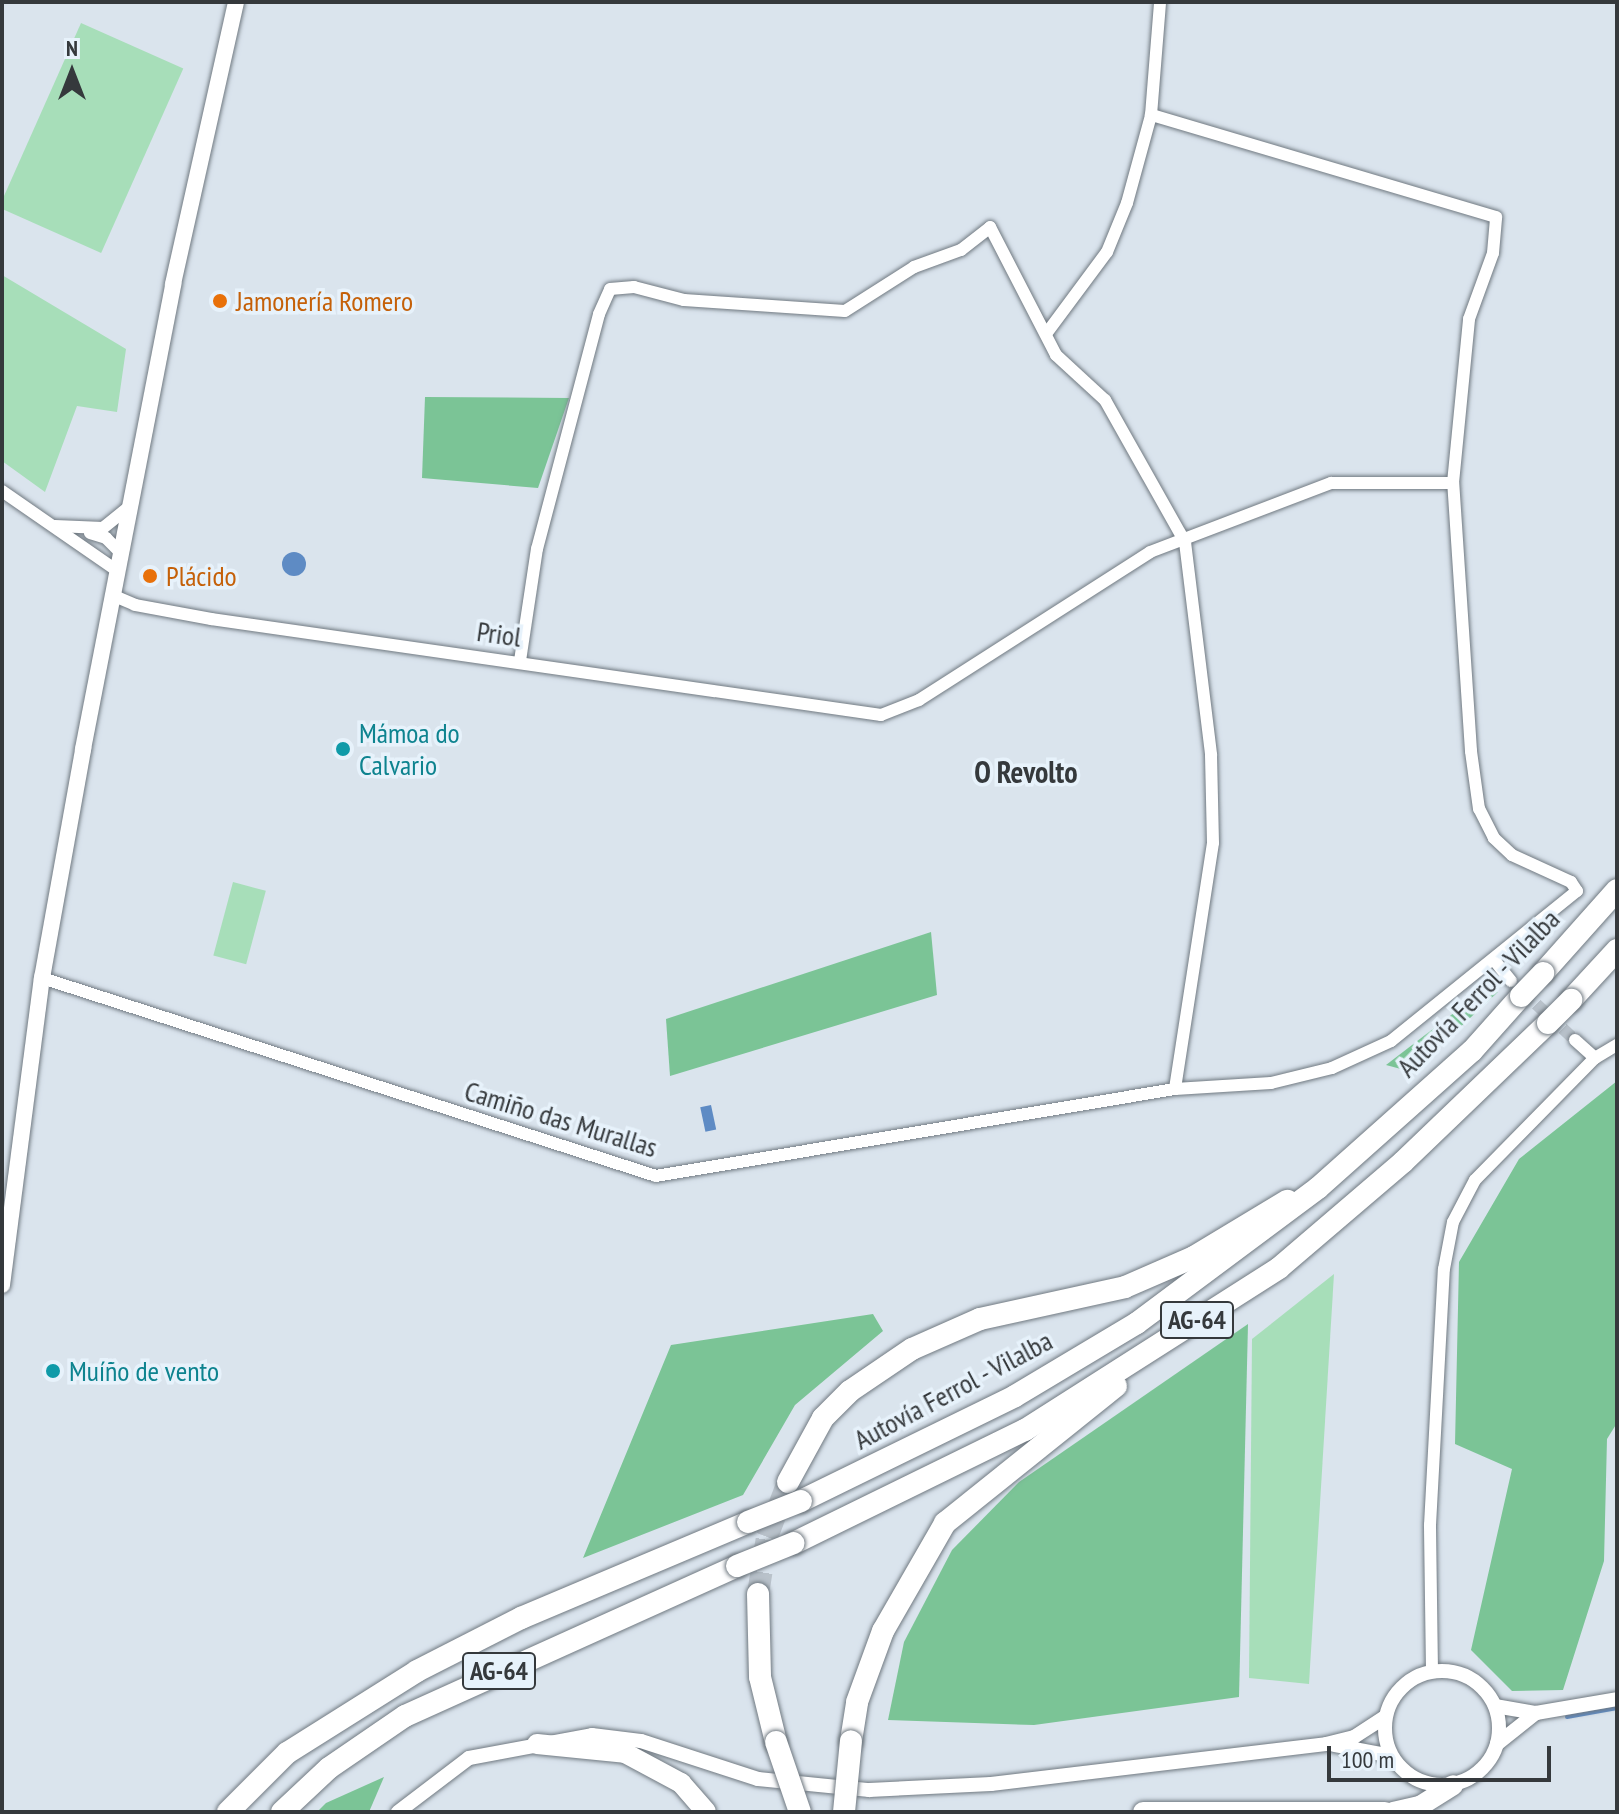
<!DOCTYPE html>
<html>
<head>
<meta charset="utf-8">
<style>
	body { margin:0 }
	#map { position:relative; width:1619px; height:1814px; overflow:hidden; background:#dae4ed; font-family:"PT Sans Narrow",sans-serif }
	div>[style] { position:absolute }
	.green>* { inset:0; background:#a7deb9; transform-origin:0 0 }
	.forest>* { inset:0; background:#7bc496 }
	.water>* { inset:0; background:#5e8bc4; transform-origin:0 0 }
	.round { border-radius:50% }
	.stream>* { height:4px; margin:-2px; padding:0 2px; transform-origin:2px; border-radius:2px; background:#5e8bc4 }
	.minor-tunnel>* { height:12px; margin-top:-6px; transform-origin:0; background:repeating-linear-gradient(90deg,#b9c2ca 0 12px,transparent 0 18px) }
	.motorway-tunnel>* { height:22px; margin-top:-11px; transform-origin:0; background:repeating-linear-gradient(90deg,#b9c2ca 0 22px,transparent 0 33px) }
	.roads { filter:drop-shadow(0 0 2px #707981) drop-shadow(0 0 2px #707981) }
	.minor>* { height:12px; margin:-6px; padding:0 6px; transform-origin:6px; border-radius:6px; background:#fff }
	.tertiary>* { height:14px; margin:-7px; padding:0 7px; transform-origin:7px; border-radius:7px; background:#fff }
	.tertiary>.ring { margin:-7px; padding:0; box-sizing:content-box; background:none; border:14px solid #fff; border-radius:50% }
	.secondary>* { height:16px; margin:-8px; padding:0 8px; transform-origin:8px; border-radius:8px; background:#fff }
	.trunk>* { height:20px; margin:-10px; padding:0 10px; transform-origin:10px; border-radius:10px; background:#fff }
	.motorway>* { height:22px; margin:-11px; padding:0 11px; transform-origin:11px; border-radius:11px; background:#fff }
	.bridges { filter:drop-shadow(0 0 2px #707981) drop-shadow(0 0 2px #707981) }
	.motorway-bridge>* { height:22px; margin:-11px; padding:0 11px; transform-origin:11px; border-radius:11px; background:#fff }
	.dots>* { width:22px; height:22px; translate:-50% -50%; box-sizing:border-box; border:4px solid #e7f2fb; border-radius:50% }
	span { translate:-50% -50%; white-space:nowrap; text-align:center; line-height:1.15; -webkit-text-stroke:7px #e7f2fb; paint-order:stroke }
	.shield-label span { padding:2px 6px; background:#e7f2fb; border:2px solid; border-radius:6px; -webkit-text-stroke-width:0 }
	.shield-label { font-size:26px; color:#35393c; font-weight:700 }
	.food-label { font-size:28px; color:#c56008 }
	.left { translate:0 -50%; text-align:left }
	.street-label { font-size:28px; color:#35393c }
	.culture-label { font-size:28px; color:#0d838f }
	.neighbourhood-label { font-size:30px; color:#35393c; font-weight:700 }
	.frame { position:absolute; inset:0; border:4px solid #35393c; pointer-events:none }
	.north { position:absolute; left:32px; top:32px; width:80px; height:80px; -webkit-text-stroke:6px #e7f2fb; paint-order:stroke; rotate:0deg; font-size:22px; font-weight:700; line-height:32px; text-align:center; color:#35393c }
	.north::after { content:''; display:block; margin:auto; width:28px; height:36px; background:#35393c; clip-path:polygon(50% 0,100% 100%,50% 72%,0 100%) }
	.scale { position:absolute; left:1327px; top:1746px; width:224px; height:36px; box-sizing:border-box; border:4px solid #35393c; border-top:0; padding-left:10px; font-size:24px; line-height:28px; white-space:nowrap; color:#35393c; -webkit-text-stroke:6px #e7f2fb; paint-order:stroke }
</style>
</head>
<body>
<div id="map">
	<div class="green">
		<div style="left:81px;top:23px;width:112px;height:202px;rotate:24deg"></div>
		<div style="clip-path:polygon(2px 275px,126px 349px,117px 412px,77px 406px,45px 492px,2px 461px)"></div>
		<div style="left:233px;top:882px;width:34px;height:76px;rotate:15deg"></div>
		<div style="clip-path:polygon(1334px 1274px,1309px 1684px,1249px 1678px,1252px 1339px)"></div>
	</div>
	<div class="forest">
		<div style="clip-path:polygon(425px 397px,569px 398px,538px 488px,422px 478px)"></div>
		<div style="clip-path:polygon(931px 932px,937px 995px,670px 1076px,666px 1019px)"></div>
		<div style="clip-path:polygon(1485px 989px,1498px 992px,1412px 1072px,1386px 1065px)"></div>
		<div style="clip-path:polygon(1617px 1081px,1617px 1423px,1607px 1439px,1604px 1561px,1563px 1690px,1512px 1691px,1471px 1650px,1512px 1469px,1455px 1444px,1459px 1262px,1519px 1159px)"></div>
		<div style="clip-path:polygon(873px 1314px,883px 1331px,795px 1405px,743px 1495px,583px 1558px,671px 1345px)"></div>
		<div style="clip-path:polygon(1248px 1324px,1239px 1697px,1034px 1725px,888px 1720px,904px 1642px,952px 1550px,1019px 1482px)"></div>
		<div style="clip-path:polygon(384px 1777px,369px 1812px,317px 1812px,326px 1803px)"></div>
	</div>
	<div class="water">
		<div class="round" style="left:282px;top:552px;width:24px;height:24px"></div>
		<div style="left:711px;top:1105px;width:25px;height:11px;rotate:78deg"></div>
	</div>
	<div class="stream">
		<div style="left:1567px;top:1717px;width:51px;rotate:-10.2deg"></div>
	</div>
	<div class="minor-tunnel">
		<div style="left:1523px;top:992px;width:71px;rotate:42.7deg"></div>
	</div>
	<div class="motorway-tunnel">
		<div style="left:758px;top:1594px;width:58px;rotate:-81deg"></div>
		<div style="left:767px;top:1537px;width:59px;rotate:-69.1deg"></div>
	</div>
	<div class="roads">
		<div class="minor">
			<div style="left:1046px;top:334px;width:102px;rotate:-53.4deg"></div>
			<div style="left:1107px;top:252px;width:53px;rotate:-67.8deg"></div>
			<div style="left:1127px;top:203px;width:91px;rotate:-74.7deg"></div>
			<div style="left:1151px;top:115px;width:113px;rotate:-85.4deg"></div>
			<div style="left:2px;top:491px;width:139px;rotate:34.7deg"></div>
			<div style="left:55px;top:526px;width:48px;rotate:2.4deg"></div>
			<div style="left:103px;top:528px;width:33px;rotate:-39deg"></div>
			<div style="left:90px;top:533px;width:17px;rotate:17deg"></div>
			<div style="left:106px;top:538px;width:20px;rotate:45deg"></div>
			<div style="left:112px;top:595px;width:25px;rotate:23deg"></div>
			<div style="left:135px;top:605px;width:77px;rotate:10.4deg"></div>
			<div style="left:211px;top:619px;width:677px;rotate:8.15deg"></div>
			<div style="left:881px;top:715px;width:41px;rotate:-21.5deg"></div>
			<div style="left:919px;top:700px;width:274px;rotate:-32.6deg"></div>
			<div style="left:1150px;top:552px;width:194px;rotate:-20.9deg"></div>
			<div style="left:1331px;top:483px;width:122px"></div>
			<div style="left:520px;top:661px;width:113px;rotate:-81.4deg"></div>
			<div style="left:537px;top:549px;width:243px;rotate:-75.2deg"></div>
			<div style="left:599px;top:314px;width:27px;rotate:-66deg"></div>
			<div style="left:610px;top:289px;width:24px;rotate:-5deg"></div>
			<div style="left:634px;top:287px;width:52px;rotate:14.6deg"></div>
			<div style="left:684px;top:300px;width:161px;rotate:3.9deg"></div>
			<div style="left:845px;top:311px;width:82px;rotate:-32.5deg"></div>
			<div style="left:914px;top:267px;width:50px;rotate:-19.9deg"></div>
			<div style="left:961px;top:250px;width:37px;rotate:-38deg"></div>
			<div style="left:990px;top:227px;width:144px;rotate:62.7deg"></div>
			<div style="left:1056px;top:355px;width:67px;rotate:42.6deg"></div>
			<div style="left:1105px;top:400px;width:163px;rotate:60.6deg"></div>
			<div style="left:1185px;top:542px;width:215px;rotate:83deg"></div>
			<div style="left:1211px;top:755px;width:88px;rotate:88.7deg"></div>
			<div style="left:1213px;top:843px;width:249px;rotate:98.8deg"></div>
			<div style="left:1494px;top:960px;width:27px;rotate:51deg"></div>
			<div style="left:42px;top:978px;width:645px;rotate:17.87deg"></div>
			<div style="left:656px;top:1176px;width:526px;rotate:-9.52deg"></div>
			<div style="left:1175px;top:1089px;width:96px;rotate:-3.6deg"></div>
			<div style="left:1271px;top:1083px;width:63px;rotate:-13.8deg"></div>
			<div style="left:1332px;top:1068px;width:65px;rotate:-24.6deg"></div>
			<div style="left:1391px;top:1041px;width:239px;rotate:-38.9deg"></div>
			<div style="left:1577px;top:891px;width:11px;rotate:-124deg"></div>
			<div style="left:1571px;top:882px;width:65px;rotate:-155.4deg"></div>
			<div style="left:1512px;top:855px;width:25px;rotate:-137deg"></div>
			<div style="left:1494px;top:838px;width:33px;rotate:-117deg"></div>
			<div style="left:1479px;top:809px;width:59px;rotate:-97.9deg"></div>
			<div style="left:1471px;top:751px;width:269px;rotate:-93.8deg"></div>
			<div style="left:1453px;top:483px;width:165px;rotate:-84.4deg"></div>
			<div style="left:1469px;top:319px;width:70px;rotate:-70deg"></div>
			<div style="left:1493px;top:253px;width:36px;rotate:-85deg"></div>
			<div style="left:1496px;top:217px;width:360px;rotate:-163.5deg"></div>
			<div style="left:1575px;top:1040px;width:27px;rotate:42deg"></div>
			<div style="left:1432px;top:1671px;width:146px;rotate:-90.8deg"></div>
			<div style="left:1430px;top:1525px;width:256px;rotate:-86.9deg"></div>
			<div style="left:1444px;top:1269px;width:48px;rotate:-79.2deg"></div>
			<div style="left:1453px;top:1222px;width:47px;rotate:-62.4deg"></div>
			<div style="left:1475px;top:1180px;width:171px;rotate:-45.5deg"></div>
			<div style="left:1595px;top:1058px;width:26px;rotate:-31deg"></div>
		</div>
		<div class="tertiary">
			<div class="ring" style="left:1385px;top:1671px;width:100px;height:100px"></div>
			<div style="left:1495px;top:1706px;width:42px;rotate:9.7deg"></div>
			<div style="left:1536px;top:1713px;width:82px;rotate:-9.8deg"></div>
			<div style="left:1497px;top:1744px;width:50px;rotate:-38.5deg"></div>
			<div style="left:1334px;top:1745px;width:58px;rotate:10.9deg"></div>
			<div style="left:398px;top:1812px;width:89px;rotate:-37.3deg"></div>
			<div style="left:469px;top:1758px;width:125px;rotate:-10.6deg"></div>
			<div style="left:592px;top:1735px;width:49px;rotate:7deg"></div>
			<div style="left:641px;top:1741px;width:123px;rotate:18deg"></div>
			<div style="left:758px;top:1779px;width:112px;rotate:5.7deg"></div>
			<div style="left:869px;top:1790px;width:122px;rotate:-2.8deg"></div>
			<div style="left:991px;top:1784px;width:337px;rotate:-6.8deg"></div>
			<div style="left:1326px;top:1744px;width:29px;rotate:-14deg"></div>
			<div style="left:1354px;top:1737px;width:37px;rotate:-33deg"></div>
		</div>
		<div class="secondary">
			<div style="left:2px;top:1285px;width:310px;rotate:-82.6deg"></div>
			<div style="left:42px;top:978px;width:233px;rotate:-79.8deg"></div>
			<div style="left:83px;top:749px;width:474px;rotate:-79deg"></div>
			<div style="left:173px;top:284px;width:289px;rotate:-77.4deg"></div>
		</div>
		<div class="trunk">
			<div style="left:537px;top:1744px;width:88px;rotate:5.8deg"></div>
			<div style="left:625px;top:1753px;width:64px;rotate:28.2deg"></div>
			<div style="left:681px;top:1783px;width:38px;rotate:49deg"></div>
			<div style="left:1143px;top:1812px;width:242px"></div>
			<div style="left:1393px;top:1812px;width:28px;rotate:-13deg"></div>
			<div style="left:1420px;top:1806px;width:39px;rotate:-32deg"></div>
		</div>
		<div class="motorway">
			<div style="left:1543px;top:973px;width:111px;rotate:-48.3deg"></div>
			<div style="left:1571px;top:1000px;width:68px;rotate:-47.4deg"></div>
			<div style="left:788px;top:1482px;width:73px;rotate:-61.3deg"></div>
			<div style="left:823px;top:1418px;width:38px;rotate:-45deg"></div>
			<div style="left:850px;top:1391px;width:75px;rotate:-34.1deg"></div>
			<div style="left:912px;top:1349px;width:74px;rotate:-23.8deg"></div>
			<div style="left:980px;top:1319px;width:148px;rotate:-12.4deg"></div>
			<div style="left:1125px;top:1287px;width:75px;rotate:-23.5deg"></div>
			<div style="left:1194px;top:1257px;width:109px;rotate:-31.1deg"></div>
			<div style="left:801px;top:1501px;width:238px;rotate:-26.1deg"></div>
			<div style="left:1015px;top:1396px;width:142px;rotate:-30.9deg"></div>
			<div style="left:1137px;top:1323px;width:226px;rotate:-36.7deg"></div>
			<div style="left:1318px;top:1188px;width:206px;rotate:-41.7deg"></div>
			<div style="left:1472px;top:1051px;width:74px;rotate:-48.3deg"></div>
			<div style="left:794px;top:1543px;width:257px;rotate:-26.1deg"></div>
			<div style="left:1025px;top:1430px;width:301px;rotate:-32.5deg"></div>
			<div style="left:1279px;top:1268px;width:163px;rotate:-40.5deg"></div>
			<div style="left:1403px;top:1162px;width:201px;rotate:-43.8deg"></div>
			<div style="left:758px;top:1594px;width:83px;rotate:88.6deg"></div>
			<div style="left:760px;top:1677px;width:67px;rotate:76.2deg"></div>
			<div style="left:851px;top:1741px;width:39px;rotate:-81deg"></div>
			<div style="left:857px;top:1702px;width:76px;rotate:-69.9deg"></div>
			<div style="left:883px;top:1631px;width:125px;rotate:-60.1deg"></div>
			<div style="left:945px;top:1523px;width:219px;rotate:-38.7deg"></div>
			<div style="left:228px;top:1812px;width:83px;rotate:-45deg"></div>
			<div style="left:287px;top:1753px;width:154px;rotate:-32.2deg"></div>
			<div style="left:417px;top:1671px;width:117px;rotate:-27deg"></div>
			<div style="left:521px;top:1618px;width:246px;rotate:-22.9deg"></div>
			<div style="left:282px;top:1812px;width:64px;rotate:-43.1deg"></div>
			<div style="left:329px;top:1768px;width:92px;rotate:-34.4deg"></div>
			<div style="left:405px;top:1716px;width:364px;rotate:-24.3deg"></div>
		</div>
	</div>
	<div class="bridges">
		<div class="motorway-bridge">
			<div style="left:1521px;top:996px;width:32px;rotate:-46deg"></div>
			<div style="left:1548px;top:1023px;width:33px;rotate:-45deg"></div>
			<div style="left:748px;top:1522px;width:57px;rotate:-21.6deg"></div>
			<div style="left:737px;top:1566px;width:61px;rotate:-22deg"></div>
			<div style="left:776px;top:1742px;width:74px;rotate:71.1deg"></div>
			<div style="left:844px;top:1812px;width:71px;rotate:-84.4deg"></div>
		</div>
	</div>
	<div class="dots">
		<div style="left:220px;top:301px;background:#e8710a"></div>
		<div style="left:150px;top:576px;background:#e8710a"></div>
		<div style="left:343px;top:749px;background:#0f9aa8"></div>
		<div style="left:53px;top:1371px;background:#0f9aa8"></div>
	</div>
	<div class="shield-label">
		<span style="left:1197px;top:1320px">AG-64</span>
		<span style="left:499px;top:1671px">AG-64</span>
	</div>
	<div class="food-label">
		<span class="left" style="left:236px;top:301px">Jamonería Romero</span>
		<span class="left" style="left:166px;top:576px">Plácido</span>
	</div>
	<div class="street-label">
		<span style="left:499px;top:634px;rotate:8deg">Priol</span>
		<span style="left:1478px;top:993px;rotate:-46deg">Autovía Ferrol - Vilalba</span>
		<span style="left:561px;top:1119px;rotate:17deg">Camiño das Murallas</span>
		<span style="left:953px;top:1390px;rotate:-28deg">Autovía Ferrol - Vilalba</span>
	</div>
	<div class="culture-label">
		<span class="left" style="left:359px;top:749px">Mámoa do<br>Calvario</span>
		<span class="left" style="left:69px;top:1371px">Muíño de vento</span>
	</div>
	<div class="neighbourhood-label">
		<span style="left:1026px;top:772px">O Revolto</span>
	</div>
	<div class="frame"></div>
	<div class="north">N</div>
	<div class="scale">100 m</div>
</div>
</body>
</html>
